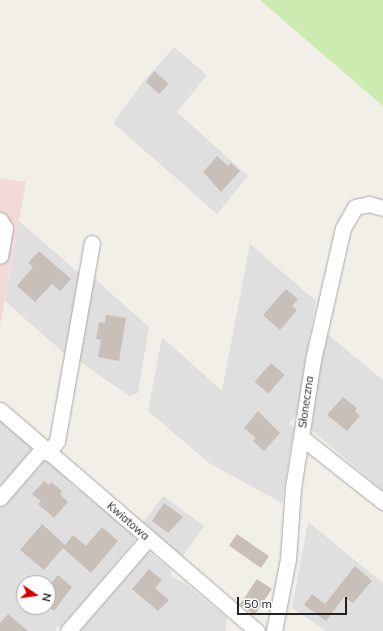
<!DOCTYPE html>
<html>
<head>
<meta charset="utf-8">
<style>
	body { margin:0 }
	#map { position:relative; width:383px; height:631px; overflow:hidden; background:#f2efe9; font-family:Mulish,sans-serif }
	div>[style] { position:absolute }
	.residential>* { inset:0; background:#e0dfdf }
	.commercial>* { inset:0; background:#f2dad9 }
	.grass>* { inset:0; background:#cdebb0 }
	.building>* { inset:0; background:#c7bfb8; transform-origin:0 0 }
	.roads { filter:drop-shadow(0 0 1px #a9a9a9) drop-shadow(0 0 1px #a9a9a9) }
	.minor>* { height:15px; margin:-7.5px; padding:0 7.5px; transform-origin:7.5px; border-radius:7.5px; background:#fff }
	span { translate:-50% -50%; white-space:nowrap; text-align:center; line-height:1.15; -webkit-text-stroke:3px #fff; paint-order:stroke }
	.street-label { font-size:11px; color:#222 }
	.north { position:absolute; left:16px; top:575px; width:40px; height:40px; box-sizing:border-box; background:#fff; border:1px solid #a7a7a7; border-radius:50%; rotate:103deg; font-size:11px; font-weight:700; line-height:16px; text-align:center; color:#222 }
	.north::after { content:''; display:block; margin:auto; width:14px; height:18px; background:#d40000; clip-path:polygon(50% 0,100% 100%,50% 72%,0 100%) }
	.scale { position:absolute; left:237px; top:597px; width:110px; height:18px; box-sizing:border-box; border:2px solid #222; border-top:0; padding-left:5px; font-size:12px; line-height:14px; white-space:nowrap; color:#222; -webkit-text-stroke:3px #fff; paint-order:stroke }
</style>
</head>
<body>
<div id="map">
	<div class="residential">
		<div style="clip-path:polygon(174px 47px,207px 75px,177px 112px,248px 176px,217px 214px,113px 123px,143px 82px)"></div>
		<div style="clip-path:polygon(19px 221px,80px 274px,66px 355px,5px 301px)"></div>
		<div style="clip-path:polygon(250px 244px,316px 301px,297px 414px,289px 423px,294px 427px,282px 503px,209px 463px,148px 411px,162px 337px,222px 391px)"></div>
		<div style="clip-path:polygon(94px 278px,149px 327px,138px 393px,129px 396px,78px 360px)"></div>
		<div style="clip-path:polygon(326px 333px,383px 380px,383px 491px,308px 427px)"></div>
		<div style="clip-path:polygon(0 418px,30px 444px,32px 452px,0 490px)"></div>
		<div style="clip-path:polygon(evenodd,48px 459px,68px 477px,68px 481px,78px 490px,82px 489px,134px 535px,135px 541px,61px 629px,57px 626px,56px 631px,0 631px,0 507px,41px 460px,48px 459px,24px 583px,48px 583px,48px 607px,24px 607px,24px 583px)"></div>
		<div style="clip-path:polygon(163px 496px,204px 526px,181px 559px,142px 524px)"></div>
		<div style="clip-path:polygon(308px 522px,383px 583px,383px 631px,326px 631px,292px 608px)"></div>
		<div style="clip-path:polygon(148px 551px,171px 570px,172px 576px,186px 584px,227px 618px,226px 631px,73px 631px,140px 553px)"></div>
	</div>
	<div class="commercial">
		<div style="clip-path:polygon(0 178px,26px 182px,0 327px)"></div>
	</div>
	<div class="grass">
		<div style="clip-path:polygon(260px 0,383px 0,383px 106px)"></div>
	</div>
	<div class="building">
		<div style="clip-path:polygon(154px 71px,169px 84px,159px 94px,146px 82px)"></div>
		<div style="clip-path:polygon(217px 156px,228px 166px,231px 163px,240px 171px,221px 192px,203px 172px)"></div>
		<div style="clip-path:polygon(39px 251px,71px 279px,60px 291px,52px 284px,35px 302px,17px 286px,33px 267px,28px 263px)"></div>
		<div style="clip-path:polygon(286px 289px,298px 299px,292px 306px,297px 310px,280px 330px,263px 315px)"></div>
		<div style="clip-path:polygon(106px 315px,126px 318px,119px 361px,98px 357px,101px 340px,96px 339px,99px 322px,105px 323px)"></div>
		<div style="left:271px;top:363px;width:18px;height:25px;rotate:41deg"></div>
		<div style="clip-path:polygon(343px 397px,357px 408px,355px 411px,360px 416px,347px 431px,327px 415px)"></div>
		<div style="clip-path:polygon(258px 411px,280px 433px,264px 451px,253px 441px,256px 438px,244px 428px)"></div>
		<div style="clip-path:polygon(44px 481px,49px 485px,51px 482px,62px 491px,60px 494px,68px 502px,54px 518px,38px 504px,41px 501px,32px 494px)"></div>
		<div style="clip-path:polygon(164px 503px,183px 517px,168px 533px,152px 521px)"></div>
		<div style="clip-path:polygon(42px 524px,65px 545px,73px 535px,86px 546px,102px 527px,118px 541px,91px 573px,63px 548px,44px 570px,20px 550px)"></div>
		<div style="left:237px;top:534px;width:39px;height:14px;rotate:35deg"></div>
		<div style="clip-path:polygon(355px 566px,372px 581px,353px 603px,344px 597px,326px 621px,304px 605px,312px 594px,325px 604px)"></div>
		<div style="clip-path:polygon(149px 569px,162px 580px,155px 588px,169px 600px,158px 611px,132px 589px)"></div>
		<div style="clip-path:polygon(58px 575px,72px 587px,54px 611px,48px 606px,48px 587px)"></div>
		<div style="left:257px;top:579px;width:18px;height:31px;rotate:34deg"></div>
		<div style="clip-path:polygon(8px 614px,28px 631px,0 631px,0 623px)"></div>
	</div>
	<div class="roads">
		<div class="minor">
			<div style="left:0;top:220px;width:9px;rotate:58deg"></div>
			<div style="left:5px;top:228px;width:28px;rotate:100deg"></div>
			<div style="left:0;top:410px;width:339px;rotate:40.7deg"></div>
			<div style="left:301px;top:437px;width:105px;rotate:38.4deg"></div>
			<div style="left:48px;top:453px;width:15px;rotate:-53deg"></div>
			<div style="left:57px;top:441px;width:201px;rotate:-80deg"></div>
			<div style="left:0;top:498px;width:66px;rotate:-49.3deg"></div>
			<div style="left:68px;top:631px;width:122px;rotate:-49deg"></div>
			<div style="left:274px;top:631px;width:73px;rotate:-79deg"></div>
			<div style="left:288px;top:559px;width:71px;rotate:-86deg"></div>
			<div style="left:293px;top:488px;width:130px;rotate:-81.1deg"></div>
			<div style="left:313px;top:360px;width:135px;rotate:-77.2deg"></div>
			<div style="left:343px;top:228px;width:24px;rotate:-60deg"></div>
			<div style="left:355px;top:207px;width:14px;rotate:-12deg"></div>
			<div style="left:369px;top:204px;width:15px;rotate:16deg"></div>
		</div>
	</div>
	<div class="street-label">
		<span style="left:306px;top:402px;rotate:-82deg">Słoneczna</span>
		<span style="left:128px;top:521px;rotate:41deg">Kwiatowa</span>
	</div>
	<div class="north">N</div>
	<div class="scale">50 m</div>
</div>
</body>
</html>
